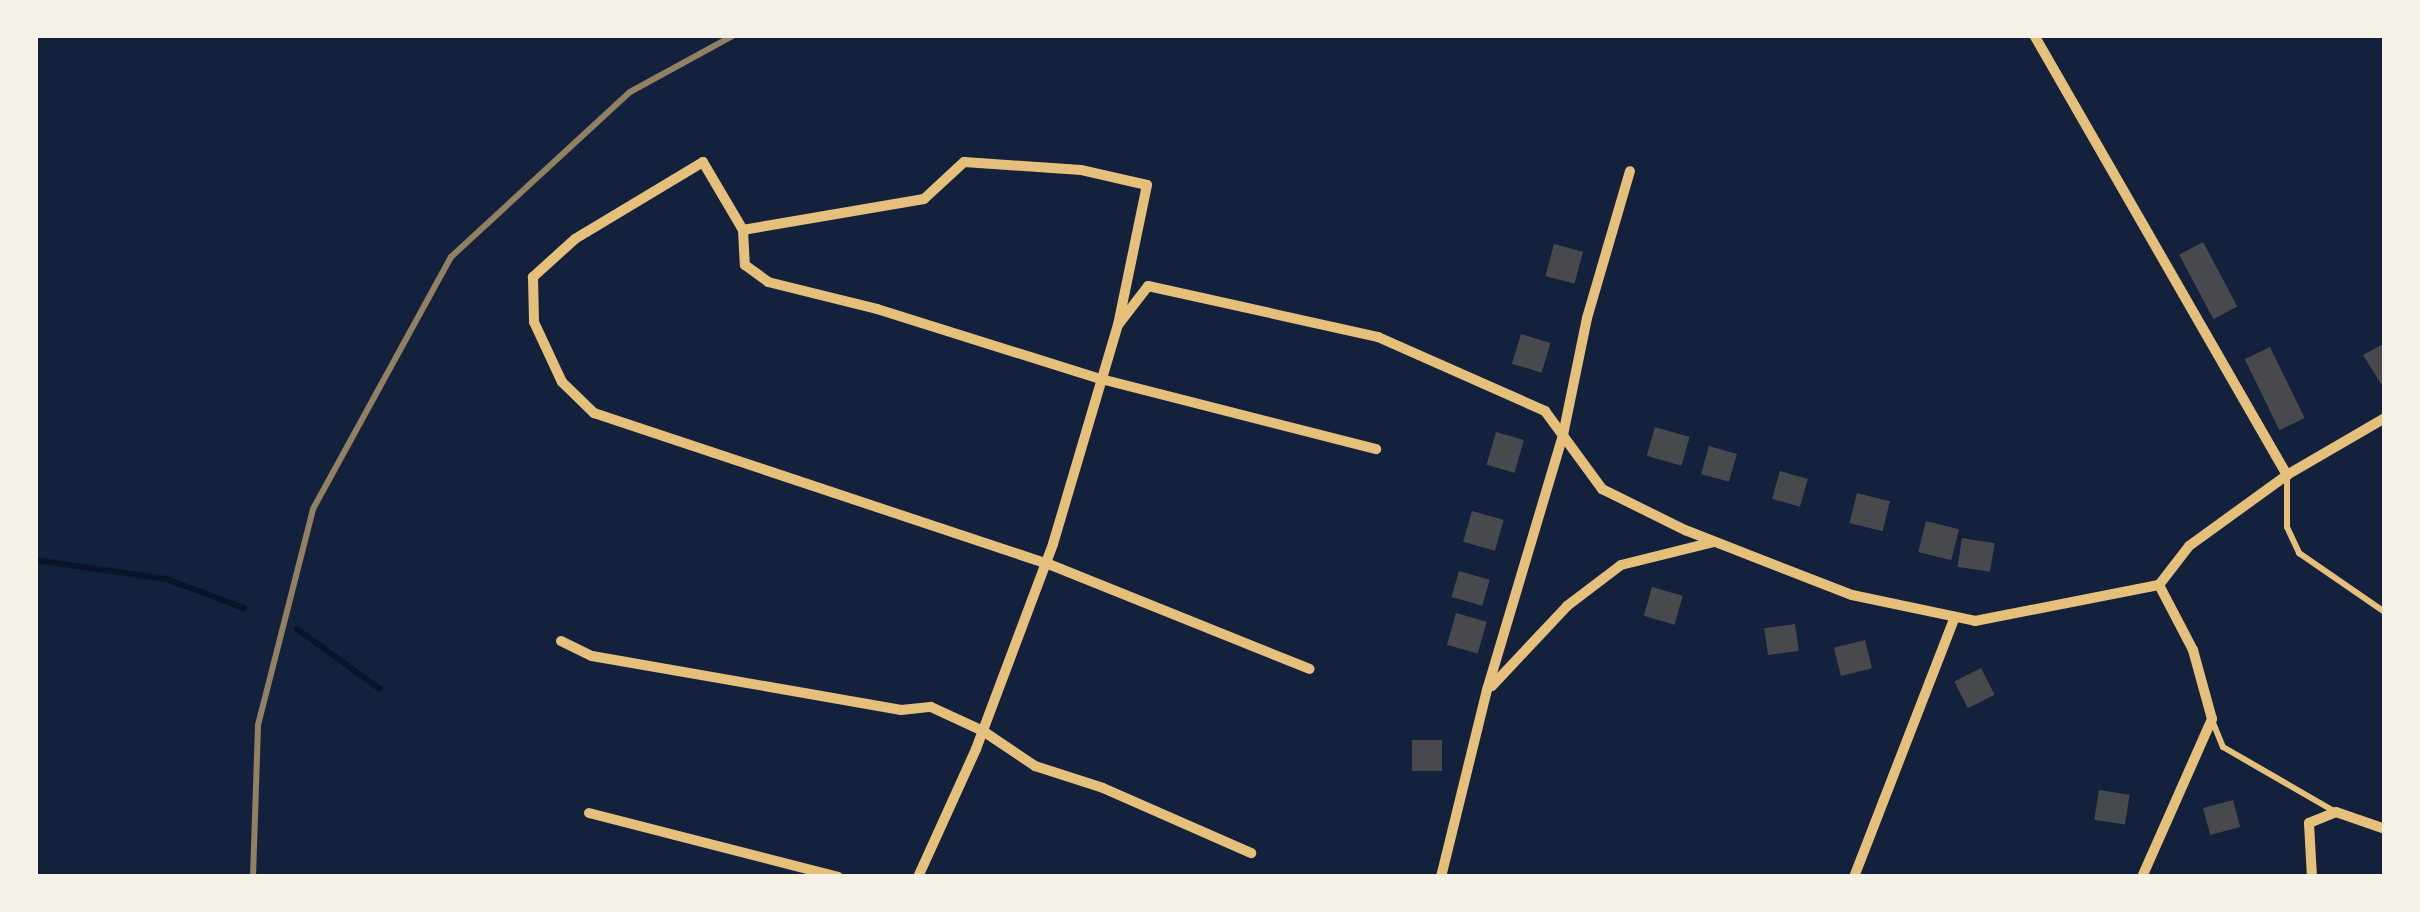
<!DOCTYPE html>
<html>
<head>
<meta charset="utf-8">
<style>
	body { margin:0 }
	#map { position:relative; width:2420px; height:912px; overflow:hidden; background:#14213d; font-family:"Source Sans 3",sans-serif }
	div>[style] { position:absolute }
	.stream>* { height:6px; margin:-3px; padding:0 3px; transform-origin:3px; border-radius:3px; background:#0b132b }
	.building>* { inset:0; background:#48494c; transform-origin:0 0 }
	.service>* { height:6px; margin:-3px; padding:0 3px; transform-origin:3px; border-radius:3px; background:#e5c07b }
	.minor>* { height:10px; margin:-5px; padding:0 5px; transform-origin:5px; border-radius:5px; background:#e5c07b }
	.rail>* { height:6px; margin:-3px; padding:0 3px; transform-origin:3px; border-radius:3px; background:#918062 }
	span { translate:-50% -50%; white-space:nowrap; text-align:center; line-height:1.15; -webkit-text-stroke:8px #f6f1e7; paint-order:stroke }
	.frame { position:absolute; inset:0; border:38px solid #f6f1e7; pointer-events:none }
</style>
</head>
<body>
<div id="map">
	<div class="stream">
		<div style="left:35px;top:560px;width:132px;rotate:8.3deg"></div>
		<div style="left:166px;top:579px;width:83px;rotate:20.4deg"></div>
		<div style="left:297px;top:629px;width:102px;rotate:35.9deg"></div>
	</div>
	<div class="building">
		<div style="left:2203px;top:242px;width:73px;height:27px;rotate:62deg"></div>
		<div style="left:1554px;top:244px;width:30px;height:33px;rotate:15deg"></div>
		<div style="left:1521px;top:334px;width:31px;height:31px;rotate:17deg"></div>
		<div style="clip-path:polygon(2385px 343px,2385px 382px,2381px 384px,2363px 355px)"></div>
		<div style="left:2270px;top:347px;width:79px;height:28px;rotate:64deg"></div>
		<div style="left:1655px;top:427px;width:36px;height:30px;rotate:16deg"></div>
		<div style="left:1496px;top:432px;width:29px;height:34px;rotate:16deg"></div>
		<div style="left:1709px;top:446px;width:29px;height:29px;rotate:16deg"></div>
		<div style="left:1780px;top:471px;width:29px;height:29px;rotate:16deg"></div>
		<div style="left:1857px;top:493px;width:34px;height:31px;rotate:14deg"></div>
		<div style="left:1472px;top:511px;width:33px;height:32px;rotate:16deg"></div>
		<div style="left:1926px;top:521px;width:34px;height:32px;rotate:14deg"></div>
		<div style="left:1962px;top:538px;width:33px;height:29px;rotate:9deg"></div>
		<div style="left:1459px;top:571px;width:32px;height:27px;rotate:16deg"></div>
		<div style="left:1652px;top:587px;width:32px;height:30px;rotate:16deg"></div>
		<div style="left:1456px;top:613px;width:32px;height:33px;rotate:16deg"></div>
		<div style="left:1795px;top:624px;width:27px;height:31px;rotate:82deg"></div>
		<div style="left:1865px;top:640px;width:29px;height:32px;rotate:76deg"></div>
		<div style="left:1981px;top:668px;width:30px;height:30px;rotate:63deg"></div>
		<div style="left:1412px;top:740px;width:30px;height:31px"></div>
		<div style="left:2099px;top:790px;width:31px;height:30px;rotate:9deg"></div>
		<div style="left:2233px;top:800px;width:28px;height:31px;rotate:75deg"></div>
	</div>
	<div class="service">
		<div style="left:2287px;top:477px;width:50px;rotate:90deg"></div>
		<div style="left:2287px;top:527px;width:29px;rotate:65deg"></div>
		<div style="left:2299px;top:553px;width:104px;rotate:34.5deg"></div>
		<div style="left:2212px;top:720px;width:29px;rotate:68deg"></div>
		<div style="left:2223px;top:747px;width:128px;rotate:30deg"></div>
	</div>
	<div class="minor">
		<div style="left:2034px;top:35px;width:508px;rotate:60.1deg"></div>
		<div style="left:743px;top:230px;width:35px;rotate:87deg"></div>
		<div style="left:745px;top:265px;width:29px;rotate:36deg"></div>
		<div style="left:768px;top:282px;width:112px;rotate:13.9deg"></div>
		<div style="left:877px;top:309px;width:235px;rotate:17.4deg"></div>
		<div style="left:1101px;top:379px;width:284px;rotate:14.3deg"></div>
		<div style="left:1118px;top:325px;width:143px;rotate:-78.3deg"></div>
		<div style="left:1147px;top:185px;width:68px;rotate:-167.2deg"></div>
		<div style="left:1081px;top:170px;width:117px;rotate:-176.1deg"></div>
		<div style="left:964px;top:162px;width:54px;rotate:137.2deg"></div>
		<div style="left:924px;top:199px;width:184px;rotate:170.3deg"></div>
		<div style="left:743px;top:230px;width:79px;rotate:-120.5deg"></div>
		<div style="left:703px;top:162px;width:149px;rotate:149deg"></div>
		<div style="left:575px;top:239px;width:57px;rotate:137.9deg"></div>
		<div style="left:533px;top:277px;width:45px;rotate:88.7deg"></div>
		<div style="left:534px;top:322px;width:66px;rotate:65deg"></div>
		<div style="left:562px;top:382px;width:45px;rotate:44.1deg"></div>
		<div style="left:594px;top:413px;width:476px;rotate:18.4deg"></div>
		<div style="left:1046px;top:563px;width:284px;rotate:21.9deg"></div>
		<div style="left:2159px;top:585px;width:49px;rotate:-52.4deg"></div>
		<div style="left:2189px;top:546px;width:121px;rotate:-35.9deg"></div>
		<div style="left:2287px;top:475px;width:113px;rotate:-30.2deg"></div>
		<div style="left:561px;top:641px;width:34px;rotate:26deg"></div>
		<div style="left:592px;top:656px;width:314px;rotate:9.9deg"></div>
		<div style="left:901px;top:710px;width:30px;rotate:-6deg"></div>
		<div style="left:931px;top:707px;width:57px;rotate:24.8deg"></div>
		<div style="left:983px;top:731px;width:63px;rotate:33.9deg"></div>
		<div style="left:1035px;top:766px;width:71px;rotate:17.9deg"></div>
		<div style="left:1103px;top:788px;width:162px;rotate:23.7deg"></div>
		<div style="left:1492px;top:686px;width:110px;rotate:-46.8deg"></div>
		<div style="left:1567px;top:606px;width:68px;rotate:-37.2deg"></div>
		<div style="left:1621px;top:565px;width:96px;rotate:-13.9deg"></div>
		<div style="left:589px;top:813px;width:257px;rotate:14.4deg"></div>
		<div style="left:918px;top:877px;width:141px;rotate:-65.6deg"></div>
		<div style="left:976px;top:749px;width:219px;rotate:-69.4deg"></div>
		<div style="left:1053px;top:544px;width:228px;rotate:-73.5deg"></div>
		<div style="left:1118px;top:325px;width:49px;rotate:-52.4deg"></div>
		<div style="left:1148px;top:286px;width:236px;rotate:12.5deg"></div>
		<div style="left:1378px;top:337px;width:183px;rotate:23.9deg"></div>
		<div style="left:1545px;top:411px;width:97px;rotate:53.8deg"></div>
		<div style="left:1602px;top:489px;width:93px;rotate:26.3deg"></div>
		<div style="left:1685px;top:530px;width:179px;rotate:21.3deg"></div>
		<div style="left:1852px;top:595px;width:126px;rotate:11.9deg"></div>
		<div style="left:1975px;top:621px;width:187px;rotate:-11.1deg"></div>
		<div style="left:1441px;top:877px;width:193px;rotate:-76.2deg"></div>
		<div style="left:1487px;top:690px;width:266px;rotate:-73.4deg"></div>
		<div style="left:1563px;top:435px;width:119px;rotate:-78.4deg"></div>
		<div style="left:1587px;top:318px;width:153px;rotate:-73.7deg"></div>
		<div style="left:1854px;top:877px;width:279px;rotate:-68.8deg"></div>
		<div style="left:2142px;top:877px;width:173px;rotate:-66.1deg"></div>
		<div style="left:2212px;top:719px;width:72px;rotate:-105.4deg"></div>
		<div style="left:2193px;top:650px;width:73px;rotate:-117.6deg"></div>
		<div style="left:2312px;top:877px;width:54px;rotate:-93.2deg"></div>
		<div style="left:2309px;top:823px;width:29px;rotate:-22deg"></div>
		<div style="left:2336px;top:812px;width:52px;rotate:19.1deg"></div>
	</div>
	<div class="rail">
		<div style="left:253px;top:877px;width:152px;rotate:-88.1deg"></div>
		<div style="left:258px;top:725px;width:223px;rotate:-75.7deg"></div>
		<div style="left:313px;top:509px;width:287px;rotate:-61.3deg"></div>
		<div style="left:451px;top:257px;width:243px;rotate:-42.7deg"></div>
		<div style="left:630px;top:92px;width:119px;rotate:-28.7deg"></div>
	</div>
	<div class="frame"></div>
</div>
</body>
</html>
